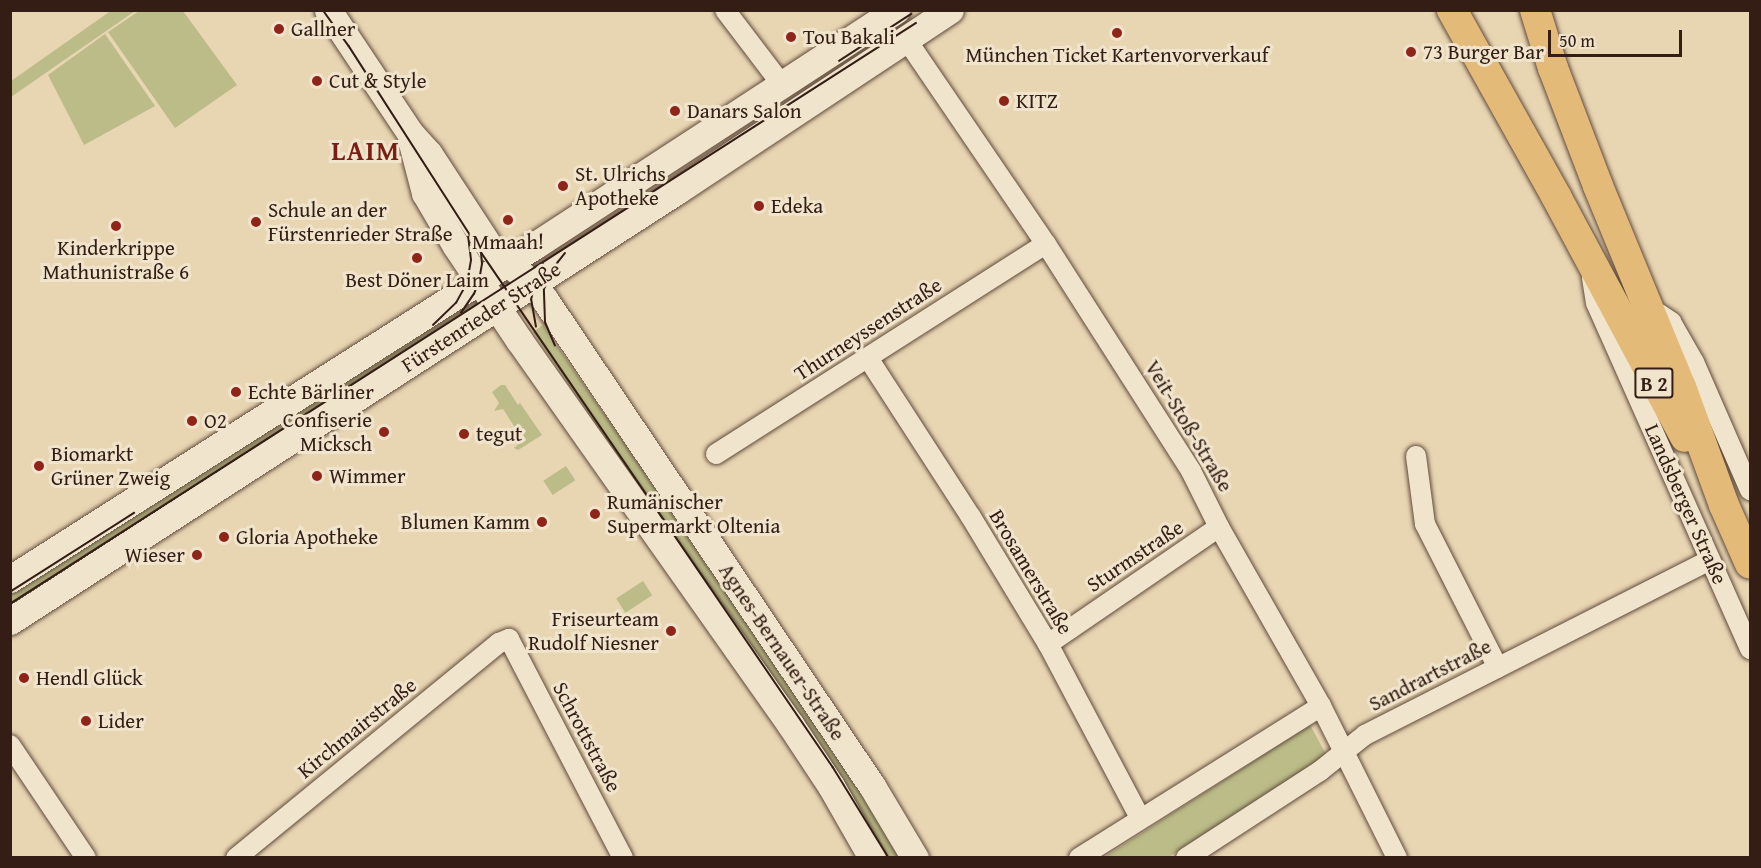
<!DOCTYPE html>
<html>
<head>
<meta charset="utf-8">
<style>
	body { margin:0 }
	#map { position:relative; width:1761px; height:868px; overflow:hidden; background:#e8d5b2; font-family:"Gentium Book Plus",serif }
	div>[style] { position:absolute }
	.green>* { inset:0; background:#bbbc88; transform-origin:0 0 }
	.roads { filter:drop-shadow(0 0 2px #604b3c) drop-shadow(0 0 2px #604b3c) }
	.minor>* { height:20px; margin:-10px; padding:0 10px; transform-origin:10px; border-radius:10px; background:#f0e4cd }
	.secondary>* { height:27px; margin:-13.5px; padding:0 13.5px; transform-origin:13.5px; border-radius:13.5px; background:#f0e4cd }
	.primary>* { height:30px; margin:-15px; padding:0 15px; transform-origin:15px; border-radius:15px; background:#e4ba79 }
	.tram>* { height:1.5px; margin:-0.75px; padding:0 0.75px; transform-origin:0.75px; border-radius:0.75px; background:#331d14 }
	.dots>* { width:16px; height:16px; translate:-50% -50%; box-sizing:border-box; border:3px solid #f0e4cd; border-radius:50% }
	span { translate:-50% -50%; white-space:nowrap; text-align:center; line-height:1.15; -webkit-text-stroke:6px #f0e4cd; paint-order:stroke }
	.shield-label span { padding:2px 4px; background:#f0e4cd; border:2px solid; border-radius:4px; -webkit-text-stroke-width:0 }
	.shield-label { font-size:20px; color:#331d14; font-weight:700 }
	.poi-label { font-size:21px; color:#331d14 }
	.left { translate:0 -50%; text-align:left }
	.right { translate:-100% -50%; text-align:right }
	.street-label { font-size:21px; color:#331d14 }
	.district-label { font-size:27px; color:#7a1f14; font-weight:700; letter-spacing:1.5px }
	.frame { position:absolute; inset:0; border:12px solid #331d14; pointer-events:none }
	.scale { position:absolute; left:1548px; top:30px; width:134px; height:27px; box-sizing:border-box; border:3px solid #331d14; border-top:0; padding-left:8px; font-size:18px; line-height:21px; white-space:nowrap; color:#331d14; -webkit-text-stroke:4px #f0e4cd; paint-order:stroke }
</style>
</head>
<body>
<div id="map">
	<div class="green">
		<div style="clip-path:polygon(112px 10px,135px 11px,11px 97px,11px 81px)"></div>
		<div style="clip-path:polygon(139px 11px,183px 11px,237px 85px,175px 128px,108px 32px)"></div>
		<div style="clip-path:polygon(105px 34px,155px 106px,84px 145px,48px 75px)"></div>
		<div style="clip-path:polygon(465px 301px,472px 311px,11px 612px,11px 588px)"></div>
		<div style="clip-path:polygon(543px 325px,604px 414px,610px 410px,905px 857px,882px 857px,588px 425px,593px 421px,533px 332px)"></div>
		<div style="clip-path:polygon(501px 385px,505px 385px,518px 405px,520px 403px,542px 435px,518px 450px,514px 448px,523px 440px,503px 409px,494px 411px,499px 403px,492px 392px)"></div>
		<div style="left:566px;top:466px;width:17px;height:27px;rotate:57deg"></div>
		<div style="left:643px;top:581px;width:17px;height:32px;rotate:57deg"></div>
		<div style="clip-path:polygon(1310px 725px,1327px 756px,1169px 857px,1103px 858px)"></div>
	</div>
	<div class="roads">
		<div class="minor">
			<div style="left:725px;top:10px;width:96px;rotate:52.7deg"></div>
			<div style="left:906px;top:39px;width:248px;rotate:55.7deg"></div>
			<div style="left:1046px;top:244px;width:269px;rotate:57.4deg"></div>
			<div style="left:1191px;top:471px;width:63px;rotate:63.4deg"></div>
			<div style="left:1219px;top:527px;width:206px;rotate:60.3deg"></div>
			<div style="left:1321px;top:706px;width:170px;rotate:63.4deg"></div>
			<div style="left:1592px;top:278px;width:25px;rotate:81deg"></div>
			<div style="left:1596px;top:303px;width:379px;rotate:66deg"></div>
			<div style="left:1649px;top:307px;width:27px;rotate:34deg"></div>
			<div style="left:1671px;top:322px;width:46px;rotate:60.1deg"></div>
			<div style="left:1694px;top:362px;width:140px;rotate:66.4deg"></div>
			<div style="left:868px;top:358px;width:189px;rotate:57.1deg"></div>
			<div style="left:971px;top:517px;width:149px;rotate:58.8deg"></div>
			<div style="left:1048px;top:644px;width:197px;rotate:62.1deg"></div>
			<div style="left:716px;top:454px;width:391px;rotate:-32.5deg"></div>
			<div style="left:1416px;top:456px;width:69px;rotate:82.5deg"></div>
			<div style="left:1425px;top:524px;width:161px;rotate:63.1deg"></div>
			<div style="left:1048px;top:644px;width:207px;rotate:-34.4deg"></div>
			<div style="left:10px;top:745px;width:136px;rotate:56.1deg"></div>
			<div style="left:236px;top:858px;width:340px;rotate:-39.3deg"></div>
			<div style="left:499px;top:643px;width:11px;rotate:-22deg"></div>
			<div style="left:509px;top:639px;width:247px;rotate:62.5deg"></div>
			<div style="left:1079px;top:858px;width:286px;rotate:-32.1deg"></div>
			<div style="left:1186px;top:858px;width:160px;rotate:-33deg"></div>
			<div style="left:1320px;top:771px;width:58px;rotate:-38.7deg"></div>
			<div style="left:1365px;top:735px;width:387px;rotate:-26.9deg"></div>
		</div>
		<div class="secondary">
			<div style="left:328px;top:10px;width:148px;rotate:56.3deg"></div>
			<div style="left:410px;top:133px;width:28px;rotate:48deg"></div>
			<div style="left:429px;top:154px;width:113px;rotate:56.9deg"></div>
			<div style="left:491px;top:249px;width:55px;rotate:39.8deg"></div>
			<div style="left:533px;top:284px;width:20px;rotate:53deg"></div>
			<div style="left:545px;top:300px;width:586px;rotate:56.07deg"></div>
			<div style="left:872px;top:786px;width:84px;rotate:59.2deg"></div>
			<div style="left:412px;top:143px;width:52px;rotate:75.4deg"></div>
			<div style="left:425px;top:193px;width:61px;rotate:59.7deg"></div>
			<div style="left:456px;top:246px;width:113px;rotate:56.2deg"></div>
			<div style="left:519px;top:340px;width:470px;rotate:54.8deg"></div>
			<div style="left:790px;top:724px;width:74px;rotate:56.5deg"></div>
			<div style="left:831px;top:786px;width:83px;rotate:60.3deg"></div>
			<div style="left:10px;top:579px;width:624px;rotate:-32.44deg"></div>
			<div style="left:537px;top:244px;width:429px;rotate:-33.1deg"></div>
			<div style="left:10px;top:621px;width:795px;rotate:-32.83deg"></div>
			<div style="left:678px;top:190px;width:326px;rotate:-33.5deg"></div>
		</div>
		<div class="primary">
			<div style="left:1452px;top:10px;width:215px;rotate:60.8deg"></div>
			<div style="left:1557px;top:198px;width:271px;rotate:61.8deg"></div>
			<div style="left:1535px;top:10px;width:61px;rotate:72.8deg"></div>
			<div style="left:1553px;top:68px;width:126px;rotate:69.1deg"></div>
			<div style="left:1598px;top:186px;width:217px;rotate:67.6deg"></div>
			<div style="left:1681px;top:387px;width:126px;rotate:70deg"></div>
			<div style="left:1724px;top:505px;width:64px;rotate:66.2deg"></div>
		</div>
	</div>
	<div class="tram">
		<div style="left:323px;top:10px;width:44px;rotate:54.2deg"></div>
		<div style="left:349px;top:46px;width:245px;rotate:57.3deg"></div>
		<div style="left:481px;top:252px;width:624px;rotate:55.65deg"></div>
		<div style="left:833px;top:767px;width:107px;rotate:58.4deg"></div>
		<div style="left:839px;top:61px;width:86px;rotate:-33.1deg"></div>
		<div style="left:461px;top:313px;width:23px;rotate:-56deg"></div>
		<div style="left:474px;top:294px;width:14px;rotate:-69deg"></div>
		<div style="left:479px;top:281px;width:17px;rotate:-80deg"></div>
		<div style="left:482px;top:264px;width:12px;rotate:-95deg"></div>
		<div style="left:433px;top:325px;width:32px;rotate:-44deg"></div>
		<div style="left:456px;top:303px;width:23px;rotate:-61deg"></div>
		<div style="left:467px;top:283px;width:23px;rotate:-80deg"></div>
		<div style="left:471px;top:260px;width:23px;rotate:-97deg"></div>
		<div style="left:536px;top:327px;width:27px;rotate:-100deg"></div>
		<div style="left:531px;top:300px;width:25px;rotate:-76deg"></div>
		<div style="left:537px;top:276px;width:13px;rotate:-63deg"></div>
		<div style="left:555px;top:346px;width:26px;rotate:-113deg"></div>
		<div style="left:545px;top:322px;width:33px;rotate:-92deg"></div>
		<div style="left:544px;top:289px;width:30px;rotate:-63deg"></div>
		<div style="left:558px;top:262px;width:11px;rotate:-52deg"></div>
		<div style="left:10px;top:592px;width:147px;rotate:-32.5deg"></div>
		<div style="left:10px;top:604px;width:1076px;rotate:-32.67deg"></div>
	</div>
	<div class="dots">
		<div style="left:279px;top:29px;background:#8f2418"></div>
		<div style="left:1117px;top:33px;background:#8f2418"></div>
		<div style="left:791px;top:37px;background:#8f2418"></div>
		<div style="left:1411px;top:52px;background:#8f2418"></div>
		<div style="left:317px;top:81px;background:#8f2418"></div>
		<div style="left:1004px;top:101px;background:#8f2418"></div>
		<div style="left:675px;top:111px;background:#8f2418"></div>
		<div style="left:563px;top:186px;background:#8f2418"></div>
		<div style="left:759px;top:206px;background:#8f2418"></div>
		<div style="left:508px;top:220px;background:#8f2418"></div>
		<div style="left:256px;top:222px;background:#8f2418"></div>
		<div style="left:116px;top:226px;background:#8f2418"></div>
		<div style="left:417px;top:258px;background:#8f2418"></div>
		<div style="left:236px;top:392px;background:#8f2418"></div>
		<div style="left:192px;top:421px;background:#8f2418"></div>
		<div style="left:384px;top:432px;background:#8f2418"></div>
		<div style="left:464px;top:434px;background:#8f2418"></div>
		<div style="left:39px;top:466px;background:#8f2418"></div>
		<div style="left:317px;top:476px;background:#8f2418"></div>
		<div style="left:595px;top:514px;background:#8f2418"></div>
		<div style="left:542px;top:522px;background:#8f2418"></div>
		<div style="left:224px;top:537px;background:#8f2418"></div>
		<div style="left:197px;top:555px;background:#8f2418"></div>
		<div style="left:671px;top:631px;background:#8f2418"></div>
		<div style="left:24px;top:678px;background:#8f2418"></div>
		<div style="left:86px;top:721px;background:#8f2418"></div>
	</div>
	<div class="shield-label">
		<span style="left:1654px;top:383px">B 2</span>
	</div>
	<div class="poi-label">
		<span class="left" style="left:291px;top:29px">Gallner</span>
		<span class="left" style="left:803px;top:37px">Tou Bakali</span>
		<span class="left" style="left:1423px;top:52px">73 Burger Bar</span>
		<span style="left:1117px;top:55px">München Ticket Kartenvorverkauf</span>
		<span class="left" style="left:329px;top:81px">Cut &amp; Style</span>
		<span class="left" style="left:1016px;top:101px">KITZ</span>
		<span class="left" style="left:687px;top:111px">Danars Salon</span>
		<span class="left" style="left:575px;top:186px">St. Ulrichs<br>Apotheke</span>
		<span class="left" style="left:771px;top:206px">Edeka</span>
		<span class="left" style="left:268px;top:222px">Schule an der<br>Fürstenrieder Straße</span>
		<span style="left:508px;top:242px">Mmaah!</span>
		<span style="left:116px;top:260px">Kinderkrippe<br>Mathunistraße 6</span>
		<span style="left:417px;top:280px">Best Döner Laim</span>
		<span class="left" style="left:248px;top:392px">Echte Bärliner</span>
		<span class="right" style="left:372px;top:432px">Confiserie<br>Micksch</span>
		<span class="left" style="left:204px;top:421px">O2</span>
		<span class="left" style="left:476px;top:434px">tegut</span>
		<span class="left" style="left:51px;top:466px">Biomarkt<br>Grüner Zweig</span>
		<span class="left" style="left:329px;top:476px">Wimmer</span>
		<span class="left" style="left:607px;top:514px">Rumänischer<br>Supermarkt Oltenia</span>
		<span class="right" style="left:530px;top:522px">Blumen Kamm</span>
		<span class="left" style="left:236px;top:537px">Gloria Apotheke</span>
		<span class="right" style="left:185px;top:555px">Wieser</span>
		<span class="right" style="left:659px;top:631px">Friseurteam<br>Rudolf Niesner</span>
		<span class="left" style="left:36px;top:678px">Hendl Glück</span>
		<span class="left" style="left:98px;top:721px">Lider</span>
	</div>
	<div class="street-label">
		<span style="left:481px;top:317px;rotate:-33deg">Fürstenrieder Straße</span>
		<span style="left:868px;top:329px;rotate:-33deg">Thurneyssenstraße</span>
		<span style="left:1189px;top:426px;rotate:59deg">Veit-Stoß-Straße</span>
		<span style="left:1686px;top:504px;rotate:66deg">Landsberger Straße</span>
		<span style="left:1135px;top:556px;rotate:-34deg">Sturmstraße</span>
		<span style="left:1031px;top:572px;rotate:59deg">Brosamerstraße</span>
		<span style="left:782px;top:652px;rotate:56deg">Agnes-Bernauer-Straße</span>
		<span style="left:1430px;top:675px;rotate:-27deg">Sandrartstraße</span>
		<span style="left:357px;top:728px;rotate:-39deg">Kirchmairstraße</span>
		<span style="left:587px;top:737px;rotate:62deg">Schrottstraße</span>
	</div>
	<div class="district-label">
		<span style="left:366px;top:151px">LAIM</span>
	</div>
	<div class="frame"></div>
	<div class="scale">50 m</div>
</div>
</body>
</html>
